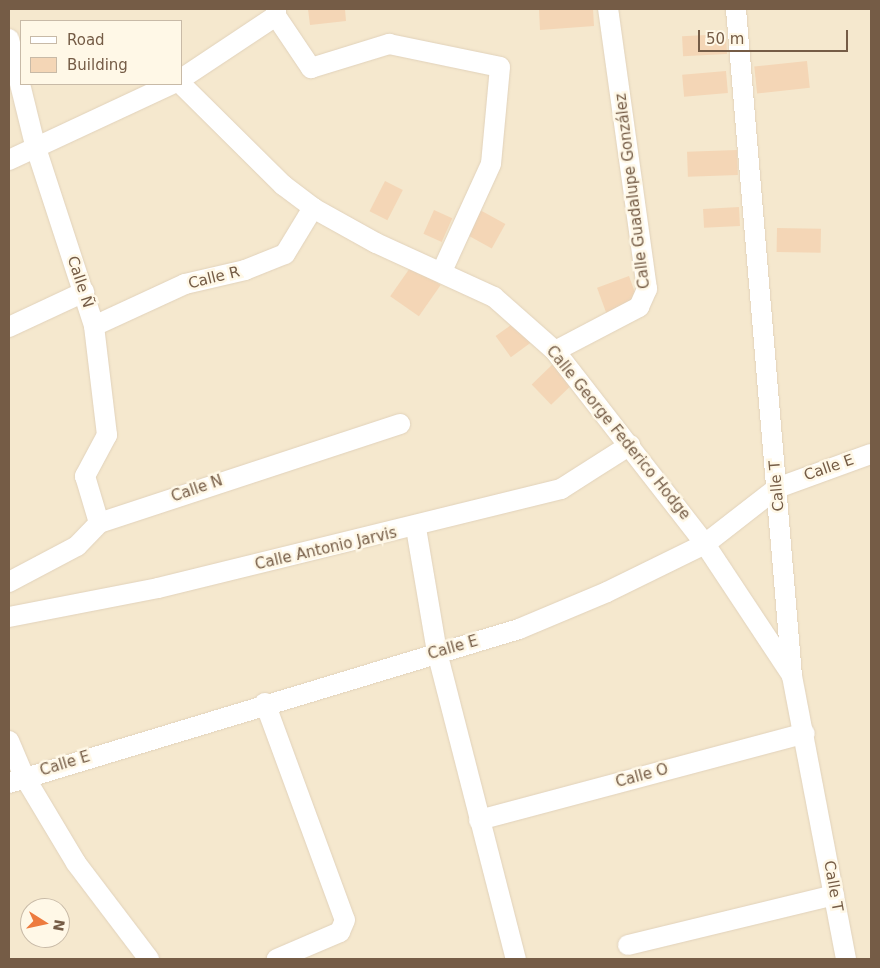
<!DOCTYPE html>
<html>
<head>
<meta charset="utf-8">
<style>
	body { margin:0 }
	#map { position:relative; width:880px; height:968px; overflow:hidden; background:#fdf5e0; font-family:"DejaVu Sans",sans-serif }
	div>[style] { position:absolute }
	.residential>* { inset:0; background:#f5e8ce }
	.building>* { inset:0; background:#f4d6b6; transform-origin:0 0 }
	.roads { filter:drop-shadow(0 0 1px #e1d2bb) drop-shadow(0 0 1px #e1d2bb) }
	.minor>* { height:20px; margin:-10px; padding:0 10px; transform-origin:10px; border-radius:10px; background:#fff }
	span { translate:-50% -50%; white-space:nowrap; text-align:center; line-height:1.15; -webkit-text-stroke:5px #fff8e7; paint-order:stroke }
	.street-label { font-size:15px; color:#755c46 }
	.frame { position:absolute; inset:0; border:10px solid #755c46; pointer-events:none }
	.legend { position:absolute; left:20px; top:20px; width:162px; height:65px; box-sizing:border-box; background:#fff8e7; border:1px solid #c8baa7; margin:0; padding:6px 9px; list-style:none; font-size:15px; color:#755c46 }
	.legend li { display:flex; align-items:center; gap:10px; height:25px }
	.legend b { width:25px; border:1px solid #c8baa7 }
	.north { position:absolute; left:20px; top:898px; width:50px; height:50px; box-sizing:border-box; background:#fff8e7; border:1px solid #c8baa7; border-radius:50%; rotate:100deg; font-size:14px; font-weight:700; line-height:20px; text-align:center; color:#755c46 }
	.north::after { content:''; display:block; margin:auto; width:18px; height:22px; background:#ed7b3e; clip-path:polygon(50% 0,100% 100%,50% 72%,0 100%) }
	.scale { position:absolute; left:698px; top:30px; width:150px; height:22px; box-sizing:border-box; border:2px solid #755c46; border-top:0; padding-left:6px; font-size:15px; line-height:18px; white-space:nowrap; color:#755c46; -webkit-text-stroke:4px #fff8e7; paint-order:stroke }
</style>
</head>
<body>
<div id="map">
	<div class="residential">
		<div style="clip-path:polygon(evenodd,9px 9px,871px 9px,871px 959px,9px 959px,9px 9px,21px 21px,181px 21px,181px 84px,21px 84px,21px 21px,9px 9px,30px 908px,60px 908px,60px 938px,30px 938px,30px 908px)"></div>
	</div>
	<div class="building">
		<div style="clip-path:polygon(308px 9px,345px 9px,346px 21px,310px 25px)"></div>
		<div style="clip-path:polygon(539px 9px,593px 9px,594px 26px,540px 30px)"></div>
		<div style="left:726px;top:34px;width:20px;height:44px;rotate:87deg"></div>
		<div style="left:807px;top:61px;width:27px;height:53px;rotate:84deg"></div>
		<div style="left:726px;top:71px;width:22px;height:44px;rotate:85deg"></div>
		<div style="left:737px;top:150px;width:25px;height:50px;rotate:88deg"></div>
		<div style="left:385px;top:181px;width:20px;height:34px;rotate:27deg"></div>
		<div style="left:739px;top:207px;width:19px;height:36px;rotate:87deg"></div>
		<div style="left:434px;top:210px;width:20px;height:26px;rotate:24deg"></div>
		<div style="left:480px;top:210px;width:29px;height:28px;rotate:29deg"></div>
		<div style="left:777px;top:228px;width:44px;height:24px;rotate:1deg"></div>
		<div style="left:412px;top:265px;width:35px;height:38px;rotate:35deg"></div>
		<div style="left:629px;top:276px;width:30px;height:34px;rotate:70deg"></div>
		<div style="left:515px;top:322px;width:26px;height:24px;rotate:54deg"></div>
		<div style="left:554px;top:363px;width:28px;height:31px;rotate:46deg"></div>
	</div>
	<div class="roads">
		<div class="minor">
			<div style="left:276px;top:9px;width:7px;rotate:90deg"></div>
			<div style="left:276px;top:16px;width:63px;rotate:56.1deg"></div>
			<div style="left:311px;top:68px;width:82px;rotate:-17.1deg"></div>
			<div style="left:389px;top:44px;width:113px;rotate:11.7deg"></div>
			<div style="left:500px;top:67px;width:97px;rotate:95.3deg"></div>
			<div style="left:491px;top:164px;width:118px;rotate:114.6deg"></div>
			<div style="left:736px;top:9px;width:669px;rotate:85.2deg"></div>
			<div style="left:792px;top:676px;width:288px;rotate:79.2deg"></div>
			<div style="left:9px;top:39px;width:109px;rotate:76.2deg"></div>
			<div style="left:35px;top:145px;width:190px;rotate:71.9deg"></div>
			<div style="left:94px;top:326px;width:110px;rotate:83.2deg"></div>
			<div style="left:107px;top:435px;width:47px;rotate:118.2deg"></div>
			<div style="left:85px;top:476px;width:49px;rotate:73.4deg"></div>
			<div style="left:181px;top:79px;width:114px;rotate:-33.6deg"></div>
			<div style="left:181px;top:84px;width:144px;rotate:44.7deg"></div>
			<div style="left:283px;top:185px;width:38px;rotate:37deg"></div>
			<div style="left:313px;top:208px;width:72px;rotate:29.1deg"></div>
			<div style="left:376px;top:243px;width:130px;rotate:24.6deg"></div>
			<div style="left:494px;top:297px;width:81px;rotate:41.5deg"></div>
			<div style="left:555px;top:351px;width:244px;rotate:52.1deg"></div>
			<div style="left:705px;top:544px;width:156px;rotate:56.5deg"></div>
			<div style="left:9px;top:160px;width:180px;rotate:-25deg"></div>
			<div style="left:94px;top:326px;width:100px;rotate:-24.8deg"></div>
			<div style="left:185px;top:284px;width:62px;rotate:-13.1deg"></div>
			<div style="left:245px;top:270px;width:43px;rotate:-21.8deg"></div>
			<div style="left:285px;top:254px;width:54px;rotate:-58.7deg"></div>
			<div style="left:9px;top:327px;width:83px;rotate:-25deg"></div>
			<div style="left:555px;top:351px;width:95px;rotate:-27.6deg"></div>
			<div style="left:639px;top:307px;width:20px;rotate:-66deg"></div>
			<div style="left:647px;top:289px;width:283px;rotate:-97.9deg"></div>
			<div style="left:416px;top:528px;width:126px;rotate:80.4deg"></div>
			<div style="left:437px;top:652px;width:317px;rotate:75.6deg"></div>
			<div style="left:9px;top:582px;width:77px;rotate:-27.9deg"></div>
			<div style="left:77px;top:546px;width:32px;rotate:-46deg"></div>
			<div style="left:99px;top:523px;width:317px;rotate:-18.2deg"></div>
			<div style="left:9px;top:617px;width:152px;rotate:-11deg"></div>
			<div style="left:158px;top:588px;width:415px;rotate:-13.8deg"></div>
			<div style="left:561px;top:489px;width:82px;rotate:-32.5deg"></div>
			<div style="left:265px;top:703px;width:231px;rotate:69.8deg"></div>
			<div style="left:345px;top:920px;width:13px;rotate:113deg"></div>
			<div style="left:340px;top:932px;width:69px;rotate:156.8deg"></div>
			<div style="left:9px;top:741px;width:38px;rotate:67deg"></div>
			<div style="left:24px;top:776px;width:101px;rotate:59.1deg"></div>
			<div style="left:76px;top:863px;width:121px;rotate:52.8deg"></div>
			<div style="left:9px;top:783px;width:533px;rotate:-16.8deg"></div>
			<div style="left:519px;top:629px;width:95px;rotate:-22.8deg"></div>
			<div style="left:607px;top:592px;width:109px;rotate:-26.1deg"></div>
			<div style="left:705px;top:544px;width:91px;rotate:-37.9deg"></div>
			<div style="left:777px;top:488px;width:100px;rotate:-19.9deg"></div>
			<div style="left:479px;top:820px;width:337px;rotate:-14.9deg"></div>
			<div style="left:628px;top:945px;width:212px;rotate:-13.6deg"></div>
		</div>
	</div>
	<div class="street-label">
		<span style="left:633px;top:191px;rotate:-97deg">Calle Guadalupe González</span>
		<span style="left:214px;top:278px;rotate:-14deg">Calle R</span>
		<span style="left:80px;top:282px;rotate:72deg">Calle Ñ</span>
		<span style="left:618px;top:433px;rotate:51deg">Calle George Federico Hodge</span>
		<span style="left:829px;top:468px;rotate:-19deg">Calle E</span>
		<span style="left:777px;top:486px;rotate:-95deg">Calle T</span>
		<span style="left:197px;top:489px;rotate:-19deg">Calle N</span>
		<span style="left:326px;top:549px;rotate:-13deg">Calle Antonio Jarvis</span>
		<span style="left:453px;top:648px;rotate:-16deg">Calle E</span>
		<span style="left:65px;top:764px;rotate:-17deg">Calle E</span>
		<span style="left:642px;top:776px;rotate:-15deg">Calle O</span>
		<span style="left:833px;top:886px;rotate:80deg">Calle T</span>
	</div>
	<div class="frame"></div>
	<ul class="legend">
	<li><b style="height:6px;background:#fff"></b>Road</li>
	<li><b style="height:14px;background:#f4d6b6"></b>Building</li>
	</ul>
	<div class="north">N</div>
	<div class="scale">50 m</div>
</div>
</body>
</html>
